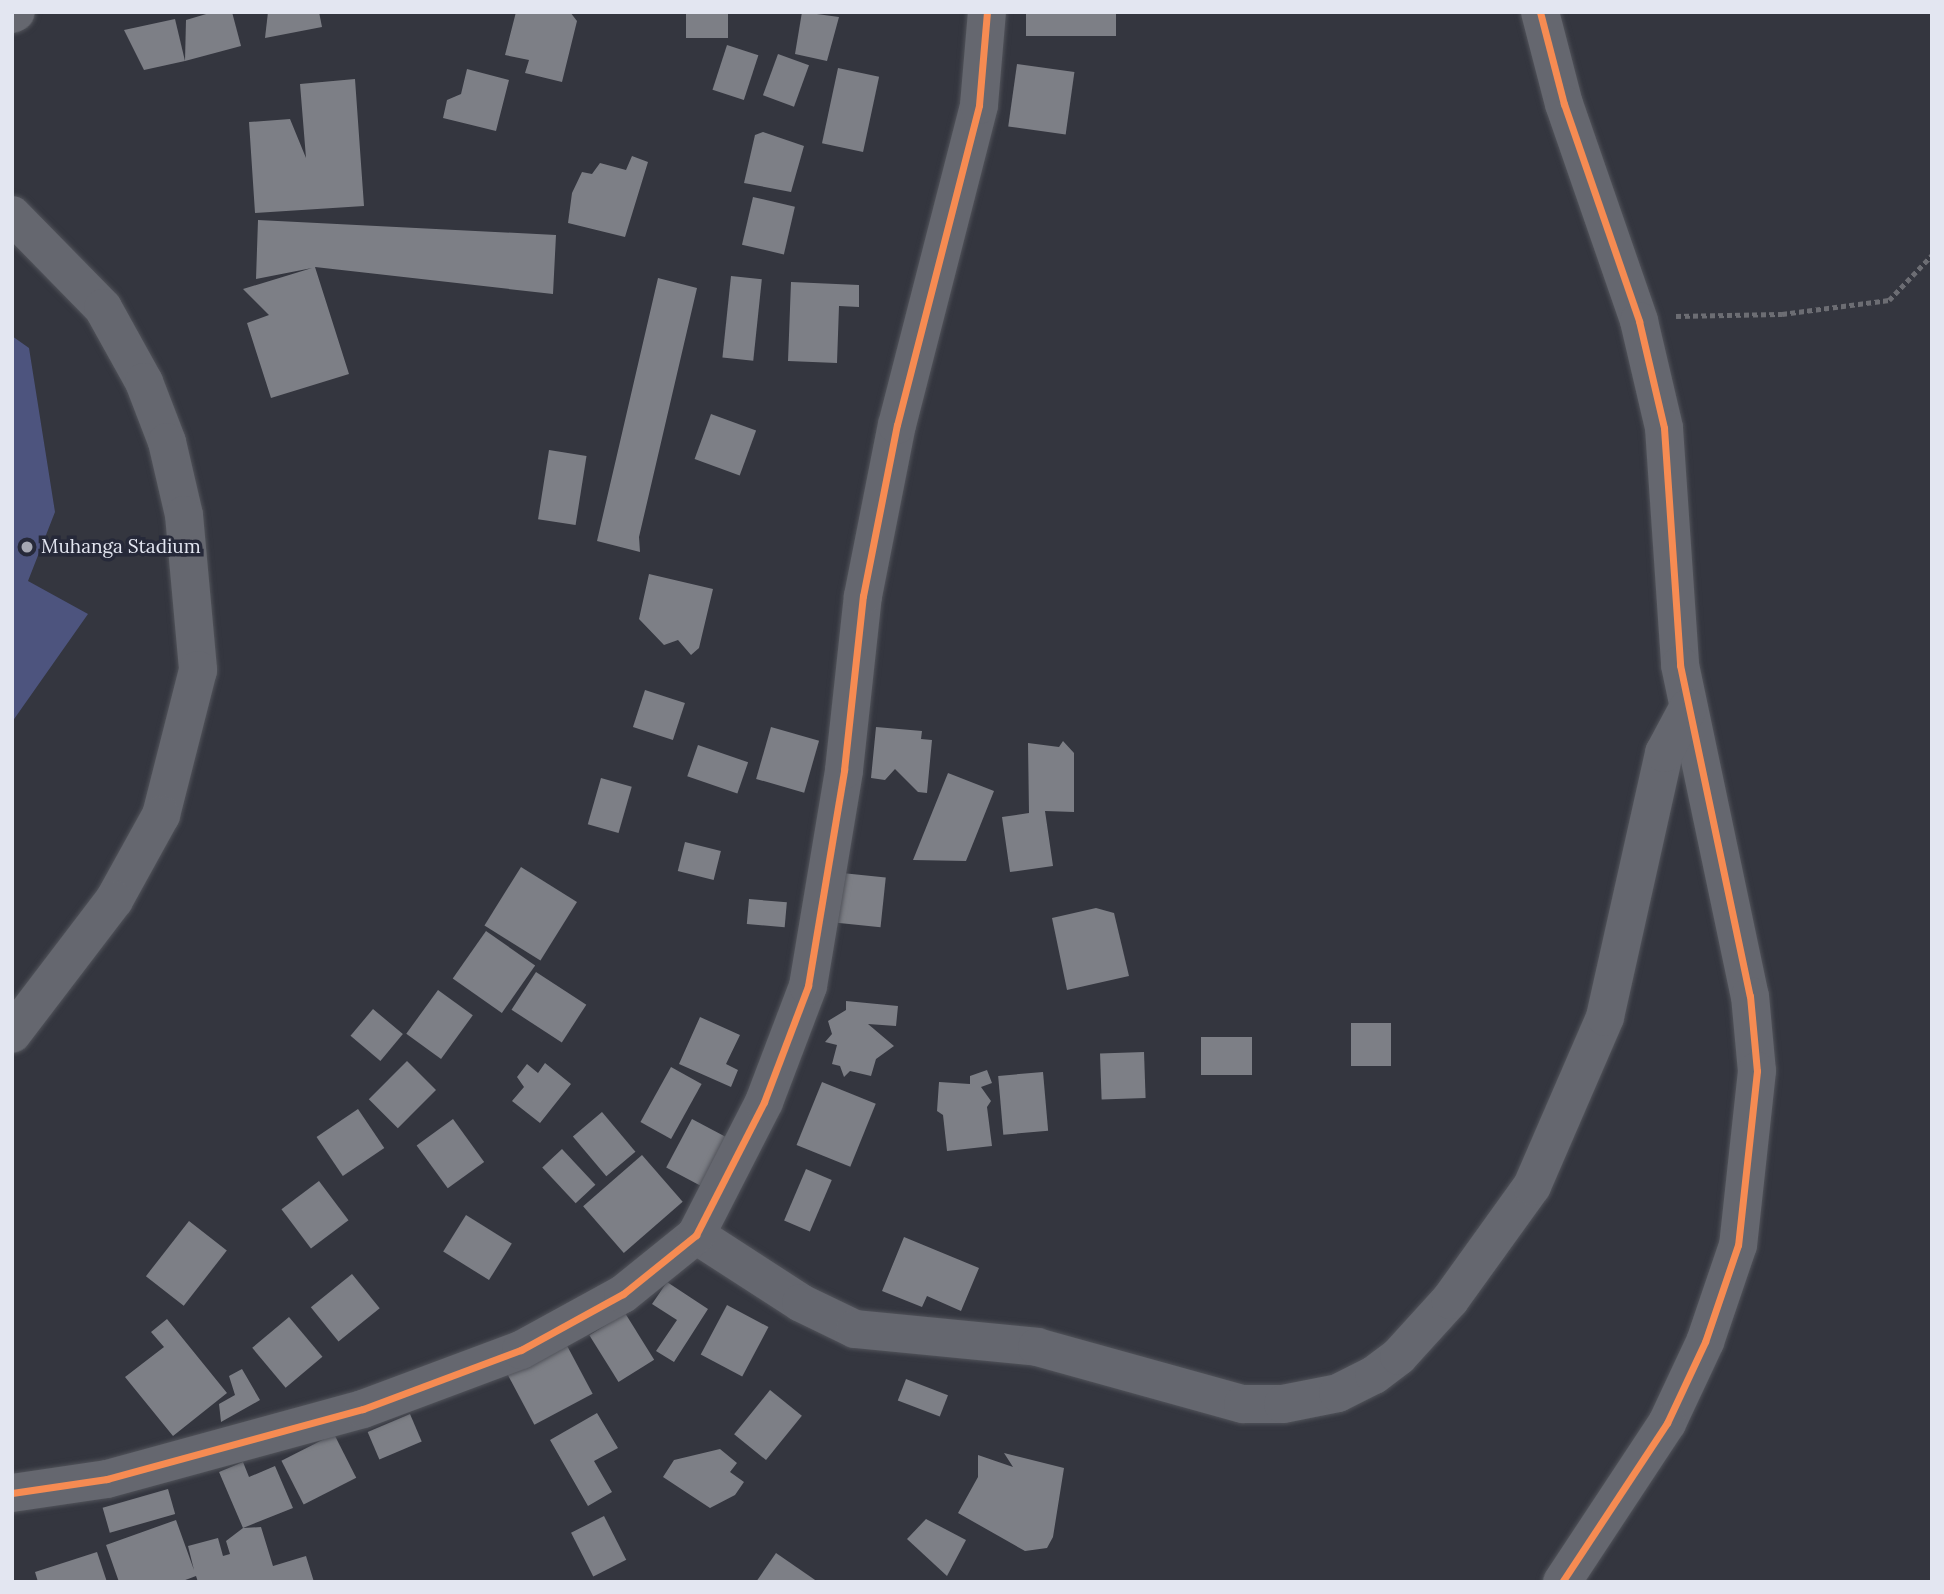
<!DOCTYPE html>
<html>
<head>
<meta charset="utf-8">
<style>
	body { margin:0 }
	#map { position:relative; width:1944px; height:1594px; overflow:hidden; background:#34363f; font-family:Lora,serif }
	div>[style] { position:absolute }
	.green>* { inset:0; background:#4d547e }
	.building>* { inset:0; background:#7d7f86; transform-origin:0 0 }
	.path>* { height:4.5px; margin-top:-2.25px; transform-origin:0; background:repeating-linear-gradient(90deg,#6c6d73 0 5px,transparent 0 8.5px) }
	.roads { filter:drop-shadow(0 0 2px #51535a) drop-shadow(0 0 2px #51535a) }
	.street>* { height:38px; margin:-19px; padding:0 19px; transform-origin:19px; border-radius:19px; background:#65676f }
	.cycleway>* { height:7px; margin:-3.5px; padding:0 3.5px; transform-origin:3.5px; border-radius:3.5px; background:#f68b52 }
	.dots>* { width:19px; height:19px; translate:-50% -50%; box-sizing:border-box; border:4px solid #262939; border-radius:50% }
	span { translate:-50% -50%; white-space:nowrap; text-align:center; line-height:1.15; -webkit-text-stroke:7px #262939; paint-order:stroke }
	.poi-label { font-size:19px; color:#e3e6f1 }
	.left { translate:0 -50%; text-align:left }
	.frame { position:absolute; inset:0; border:14px solid #e3e6f1; pointer-events:none }
</style>
</head>
<body>
<div id="map">
	<div class="green">
		<div style="clip-path:polygon(12px 336px,29px 348px,55px 512px,28px 581px,88px 614px,12px 722px)"></div>
	</div>
	<div class="building">
		<div style="clip-path:polygon(213px 12px,232px 12px,241px 46px,185px 61px,186px 20px)"></div>
		<div style="clip-path:polygon(268px 12px,319px 12px,322px 27px,265px 38px)"></div>
		<div style="clip-path:polygon(516px 12px,570px 12px,577px 21px,562px 82px,525px 73px,529px 60px,505px 55px)"></div>
		<div style="left:686px;top:12px;width:42px;height:26px"></div>
		<div style="clip-path:polygon(802px 12px,839px 17px,827px 61px,795px 54px)"></div>
		<div style="left:1026px;top:12px;width:90px;height:24px"></div>
		<div style="clip-path:polygon(175px 19px,185px 61px,144px 70px,124px 30px)"></div>
		<div style="left:727px;top:45px;width:33px;height:47px;rotate:18deg"></div>
		<div style="left:778px;top:54px;width:33px;height:44px;rotate:20deg"></div>
		<div style="left:1017px;top:64px;width:58px;height:63px;rotate:8deg"></div>
		<div style="left:838px;top:68px;width:42px;height:77px;rotate:12deg"></div>
		<div style="clip-path:polygon(467px 69px,509px 80px,496px 131px,443px 118px,447px 100px,461px 94px)"></div>
		<div style="clip-path:polygon(355px 79px,364px 206px,255px 213px,249px 122px,290px 119px,306px 158px,300px 84px)"></div>
		<div style="clip-path:polygon(763px 132px,804px 146px,791px 192px,744px 183px,755px 135px)"></div>
		<div style="clip-path:polygon(632px 156px,648px 162px,625px 237px,568px 223px,572px 193px,582px 172px,592px 174px,600px 163px,626px 170px)"></div>
		<div style="left:753px;top:197px;width:43px;height:49px;rotate:13deg"></div>
		<div style="clip-path:polygon(258px 220px,556px 235px,553px 294px,315px 267px,349px 374px,271px 398px,247px 323px,269px 315px,243px 289px,312px 268px,256px 279px)"></div>
		<div style="left:731px;top:276px;width:31px;height:82px;rotate:6deg"></div>
		<div style="clip-path:polygon(658px 278px,697px 288px,639px 537px,640px 552px,597px 541px)"></div>
		<div style="clip-path:polygon(791px 282px,859px 285px,859px 307px,839px 306px,837px 363px,788px 361px)"></div>
		<div style="left:711px;top:414px;width:48px;height:48px;rotate:20deg"></div>
		<div style="left:549px;top:450px;width:38px;height:70px;rotate:9deg"></div>
		<div style="clip-path:polygon(649px 574px,713px 589px,699px 648px,691px 655px,678px 640px,664px 645px,639px 619px)"></div>
		<div style="left:645px;top:690px;width:42px;height:39px;rotate:18deg"></div>
		<div style="left:771px;top:727px;width:50px;height:54px;rotate:16deg"></div>
		<div style="clip-path:polygon(876px 727px,922px 731px,921px 739px,932px 740px,927px 793px,918px 792px,895px 769px,885px 780px,871px 778px)"></div>
		<div style="clip-path:polygon(1063px 741px,1074px 753px,1074px 812px,1045px 811px,1053px 866px,1010px 872px,1002px 817px,1029px 813px,1028px 743px,1059px 747px)"></div>
		<div style="left:698px;top:745px;width:53px;height:33px;rotate:19deg"></div>
		<div style="clip-path:polygon(948px 773px,994px 791px,966px 861px,913px 860px)"></div>
		<div style="left:601px;top:778px;width:32px;height:48px;rotate:16deg"></div>
		<div style="left:685px;top:842px;width:37px;height:30px;rotate:14deg"></div>
		<div style="left:521px;top:867px;width:66px;height:69px;rotate:32deg"></div>
		<div style="left:842px;top:873px;width:44px;height:50px;rotate:6deg"></div>
		<div style="left:749px;top:899px;width:38px;height:25px;rotate:5deg"></div>
		<div style="clip-path:polygon(1096px 908px,1114px 913px,1129px 976px,1067px 990px,1052px 918px)"></div>
		<div style="left:486px;top:931px;width:60px;height:58px;rotate:35deg"></div>
		<div style="left:536px;top:972px;width:60px;height:45px;rotate:33deg"></div>
		<div style="left:438px;top:990px;width:43px;height:54px;rotate:36deg"></div>
		<div style="clip-path:polygon(846px 1001px,898px 1006px,896px 1026px,868px 1024px,894px 1046px,876px 1059px,871px 1076px,850px 1071px,844px 1077px,840px 1066px,832px 1064px,837px 1045px,825px 1042px,832px 1034px,828px 1021px,846px 1010px)"></div>
		<div style="left:373px;top:1009px;width:39px;height:35px;rotate:40deg"></div>
		<div style="clip-path:polygon(700px 1017px,740px 1035px,726px 1064px,738px 1070px,731px 1087px,679px 1064px)"></div>
		<div style="left:1351px;top:1023px;width:40px;height:43px"></div>
		<div style="left:1201px;top:1037px;width:51px;height:38px"></div>
		<div style="left:1144px;top:1052px;width:46px;height:44px;rotate:88deg"></div>
		<div style="left:407px;top:1061px;width:41px;height:54px;rotate:45deg"></div>
		<div style="clip-path:polygon(545px 1063px,571px 1084px,540px 1123px,512px 1101px,524px 1087px,517px 1077px,527px 1064px,538px 1073px)"></div>
		<div style="left:671px;top:1067px;width:35px;height:63px;rotate:29deg"></div>
		<div style="clip-path:polygon(987px 1070px,992px 1083px,981px 1087px,991px 1101px,987px 1107px,992px 1146px,947px 1151px,943px 1115px,937px 1111px,939px 1082px,970px 1084px,970px 1076px)"></div>
		<div style="left:1043px;top:1072px;width:59px;height:45px;rotate:85deg"></div>
		<div style="left:822px;top:1082px;width:58px;height:68px;rotate:22deg"></div>
		<div style="left:358px;top:1109px;width:47px;height:50px;rotate:56deg"></div>
		<div style="left:602px;top:1112px;width:52px;height:38px;rotate:50deg"></div>
		<div style="left:453px;top:1119px;width:53px;height:45px;rotate:54deg"></div>
		<div style="left:692px;top:1119px;width:40px;height:55px;rotate:28deg"></div>
		<div style="left:562px;top:1149px;width:49px;height:27px;rotate:47deg"></div>
		<div style="left:642px;top:1155px;width:62px;height:78px;rotate:49deg"></div>
		<div style="left:806px;top:1169px;width:28px;height:56px;rotate:23deg"></div>
		<div style="left:319px;top:1181px;width:49px;height:47px;rotate:53deg"></div>
		<div style="left:466px;top:1215px;width:54px;height:43px;rotate:32deg"></div>
		<div style="left:189px;top:1221px;width:48px;height:70px;rotate:38deg"></div>
		<div style="clip-path:polygon(904px 1237px,979px 1268px,961px 1311px,927px 1296px,922px 1307px,882px 1291px)"></div>
		<div style="left:352px;top:1274px;width:44px;height:53px;rotate:51deg"></div>
		<div style="clip-path:polygon(667px 1282px,708px 1309px,674px 1362px,656px 1351px,677px 1320px,652px 1304px)"></div>
		<div style="left:727px;top:1305px;width:47px;height:56px;rotate:28deg"></div>
		<div style="left:625px;top:1313px;width:55px;height:42px;rotate:58deg"></div>
		<div style="left:289px;top:1317px;width:52px;height:48px;rotate:50deg"></div>
		<div style="clip-path:polygon(167px 1319px,227px 1393px,173px 1436px,125px 1377px,164px 1347px,151px 1332px)"></div>
		<div style="left:564px;top:1340px;width:61px;height:66px;rotate:62deg"></div>
		<div style="clip-path:polygon(242px 1369px,260px 1400px,221px 1422px,219px 1404px,235px 1395px,229px 1376px)"></div>
		<div style="left:906px;top:1379px;width:45px;height:23px;rotate:21deg"></div>
		<div style="left:770px;top:1390px;width:41px;height:57px;rotate:39deg"></div>
		<div style="clip-path:polygon(597px 1413px,618px 1448px,594px 1461px,612px 1492px,588px 1506px,550px 1440px)"></div>
		<div style="left:410px;top:1414px;width:30px;height:46px;rotate:67deg"></div>
		<div style="left:334px;top:1434px;width:49px;height:59px;rotate:63deg"></div>
		<div style="clip-path:polygon(720px 1449px,737px 1463px,730px 1472px,744px 1482px,735px 1495px,710px 1508px,663px 1477px,674px 1460px)"></div>
		<div style="clip-path:polygon(1004px 1453px,1064px 1468px,1053px 1537px,1047px 1548px,1025px 1551px,958px 1513px,978px 1477px,978px 1455px,1013px 1467px)"></div>
		<div style="clip-path:polygon(243px 1462px,249px 1477px,275px 1466px,293px 1508px,243px 1528px,219px 1472px)"></div>
		<div style="left:168px;top:1489px;width:26px;height:68px;rotate:74deg"></div>
		<div style="left:604px;top:1516px;width:49px;height:37px;rotate:63deg"></div>
		<div style="clip-path:polygon(926px 1519px,966px 1540px,947px 1576px,907px 1539px)"></div>
		<div style="clip-path:polygon(176px 1520px,194px 1570px,188px 1546px,218px 1538px,223px 1556px,230px 1554px,226px 1541px,243px 1528px,261px 1527px,273px 1566px,306px 1556px,314px 1582px,198px 1582px,196px 1576px,180px 1582px,119px 1582px,106px 1545px)"></div>
		<div style="clip-path:polygon(97px 1552px,107px 1582px,38px 1582px,35px 1572px)"></div>
		<div style="clip-path:polygon(776px 1553px,818px 1582px,756px 1582px)"></div>
	</div>
	<div class="path">
		<div style="left:1676px;top:316px;width:106px;rotate:-1.1deg"></div>
		<div style="left:1782px;top:314px;width:108px;rotate:-7.5deg"></div>
		<div style="left:1889px;top:300px;width:62px;rotate:-46.3deg"></div>
	</div>
	<div class="roads">
		<div class="street">
			<div style="left:1540px;top:12px;width:95px;rotate:75.4deg"></div>
			<div style="left:1564px;top:104px;width:230px;rotate:70.9deg"></div>
			<div style="left:1639px;top:321px;width:110px;rotate:76.8deg"></div>
			<div style="left:1664px;top:428px;width:238px;rotate:86.1deg"></div>
			<div style="left:1680px;top:665px;width:338px;rotate:78.1deg"></div>
			<div style="left:1750px;top:996px;width:75px;rotate:84.7deg"></div>
			<div style="left:1757px;top:1071px;width:175px;rotate:96.2deg"></div>
			<div style="left:1738px;top:1245px;width:102px;rotate:108.8deg"></div>
			<div style="left:1705px;top:1342px;width:89px;rotate:115.1deg"></div>
			<div style="left:1667px;top:1423px;width:191px;rotate:123.4deg"></div>
			<div style="left:12px;top:14px;width:4px;rotate:-27deg"></div>
			<div style="left:12px;top:215px;width:130px;rotate:45.6deg"></div>
			<div style="left:103px;top:308px;width:85px;rotate:61deg"></div>
			<div style="left:144px;top:382px;width:64px;rotate:69deg"></div>
			<div style="left:167px;top:442px;width:75px;rotate:76.9deg"></div>
			<div style="left:184px;top:515px;width:156px;rotate:84.8deg"></div>
			<div style="left:198px;top:670px;width:150px;rotate:104.3deg"></div>
			<div style="left:161px;top:815px;width:97px;rotate:118.9deg"></div>
			<div style="left:114px;top:900px;width:168px;rotate:127.3deg"></div>
			<div style="left:696px;top:1235px;width:125px;rotate:32.9deg"></div>
			<div style="left:801px;top:1303px;width:60px;rotate:25.7deg"></div>
			<div style="left:855px;top:1329px;width:183px;rotate:5.6deg"></div>
			<div style="left:1037px;top:1347px;width:214px;rotate:15.5deg"></div>
			<div style="left:1243px;top:1404px;width:40px"></div>
			<div style="left:1283px;top:1404px;width:56px;rotate:-11.3deg"></div>
			<div style="left:1338px;top:1393px;width:40px;rotate:-26.6deg"></div>
			<div style="left:1374px;top:1375px;width:31px;rotate:-37deg"></div>
			<div style="left:1399px;top:1356px;width:76px;rotate:-47.7deg"></div>
			<div style="left:1450px;top:1300px;width:140px;rotate:-54.3deg"></div>
			<div style="left:1532px;top:1186px;width:184px;rotate:-66.6deg"></div>
			<div style="left:1605px;top:1017px;width:271px;rotate:-77.4deg"></div>
			<div style="left:1664px;top:753px;width:51px;rotate:-61.9deg"></div>
			<div style="left:12px;top:1493px;width:96px;rotate:-8.4deg"></div>
			<div style="left:107px;top:1479px;width:265px;rotate:-15.3deg"></div>
			<div style="left:363px;top:1409px;width:169px;rotate:-20.5deg"></div>
			<div style="left:521px;top:1350px;width:116px;rotate:-28.8deg"></div>
			<div style="left:623px;top:1294px;width:94px;rotate:-38.9deg"></div>
			<div style="left:696px;top:1235px;width:149px;rotate:-62.9deg"></div>
			<div style="left:764px;top:1102px;width:124px;rotate:-69.2deg"></div>
			<div style="left:808px;top:986px;width:219px;rotate:-80.5deg"></div>
			<div style="left:844px;top:770px;width:175px;rotate:-83.8deg"></div>
			<div style="left:863px;top:596px;width:174px;rotate:-78.8deg"></div>
			<div style="left:897px;top:425px;width:330px;rotate:-75.6deg"></div>
			<div style="left:979px;top:105px;width:93px;rotate:-85.1deg"></div>
		</div>
	</div>
	<div class="cycleway">
		<div style="left:1540px;top:12px;width:95px;rotate:75.4deg"></div>
		<div style="left:1564px;top:104px;width:230px;rotate:70.9deg"></div>
		<div style="left:1639px;top:321px;width:110px;rotate:76.8deg"></div>
		<div style="left:1664px;top:428px;width:238px;rotate:86.1deg"></div>
		<div style="left:1680px;top:665px;width:338px;rotate:78.1deg"></div>
		<div style="left:1750px;top:996px;width:75px;rotate:84.7deg"></div>
		<div style="left:1757px;top:1071px;width:175px;rotate:96.2deg"></div>
		<div style="left:1738px;top:1245px;width:102px;rotate:108.8deg"></div>
		<div style="left:1705px;top:1342px;width:89px;rotate:115.1deg"></div>
		<div style="left:1667px;top:1423px;width:191px;rotate:123.4deg"></div>
		<div style="left:12px;top:1493px;width:96px;rotate:-8.4deg"></div>
		<div style="left:107px;top:1479px;width:265px;rotate:-15.3deg"></div>
		<div style="left:363px;top:1409px;width:169px;rotate:-20.5deg"></div>
		<div style="left:521px;top:1350px;width:116px;rotate:-28.8deg"></div>
		<div style="left:623px;top:1294px;width:94px;rotate:-38.9deg"></div>
		<div style="left:696px;top:1235px;width:149px;rotate:-62.9deg"></div>
		<div style="left:764px;top:1102px;width:124px;rotate:-69.2deg"></div>
		<div style="left:808px;top:986px;width:219px;rotate:-80.5deg"></div>
		<div style="left:844px;top:770px;width:175px;rotate:-83.8deg"></div>
		<div style="left:863px;top:596px;width:174px;rotate:-78.8deg"></div>
		<div style="left:897px;top:425px;width:330px;rotate:-75.6deg"></div>
		<div style="left:979px;top:105px;width:93px;rotate:-85.1deg"></div>
	</div>
	<div class="dots">
		<div style="left:27px;top:547px;background:#a6a8b3"></div>
	</div>
	<div class="poi-label">
		<span class="left" style="left:41px;top:547px">Muhanga Stadium</span>
	</div>
	<div class="frame"></div>
</div>
</body>
</html>
